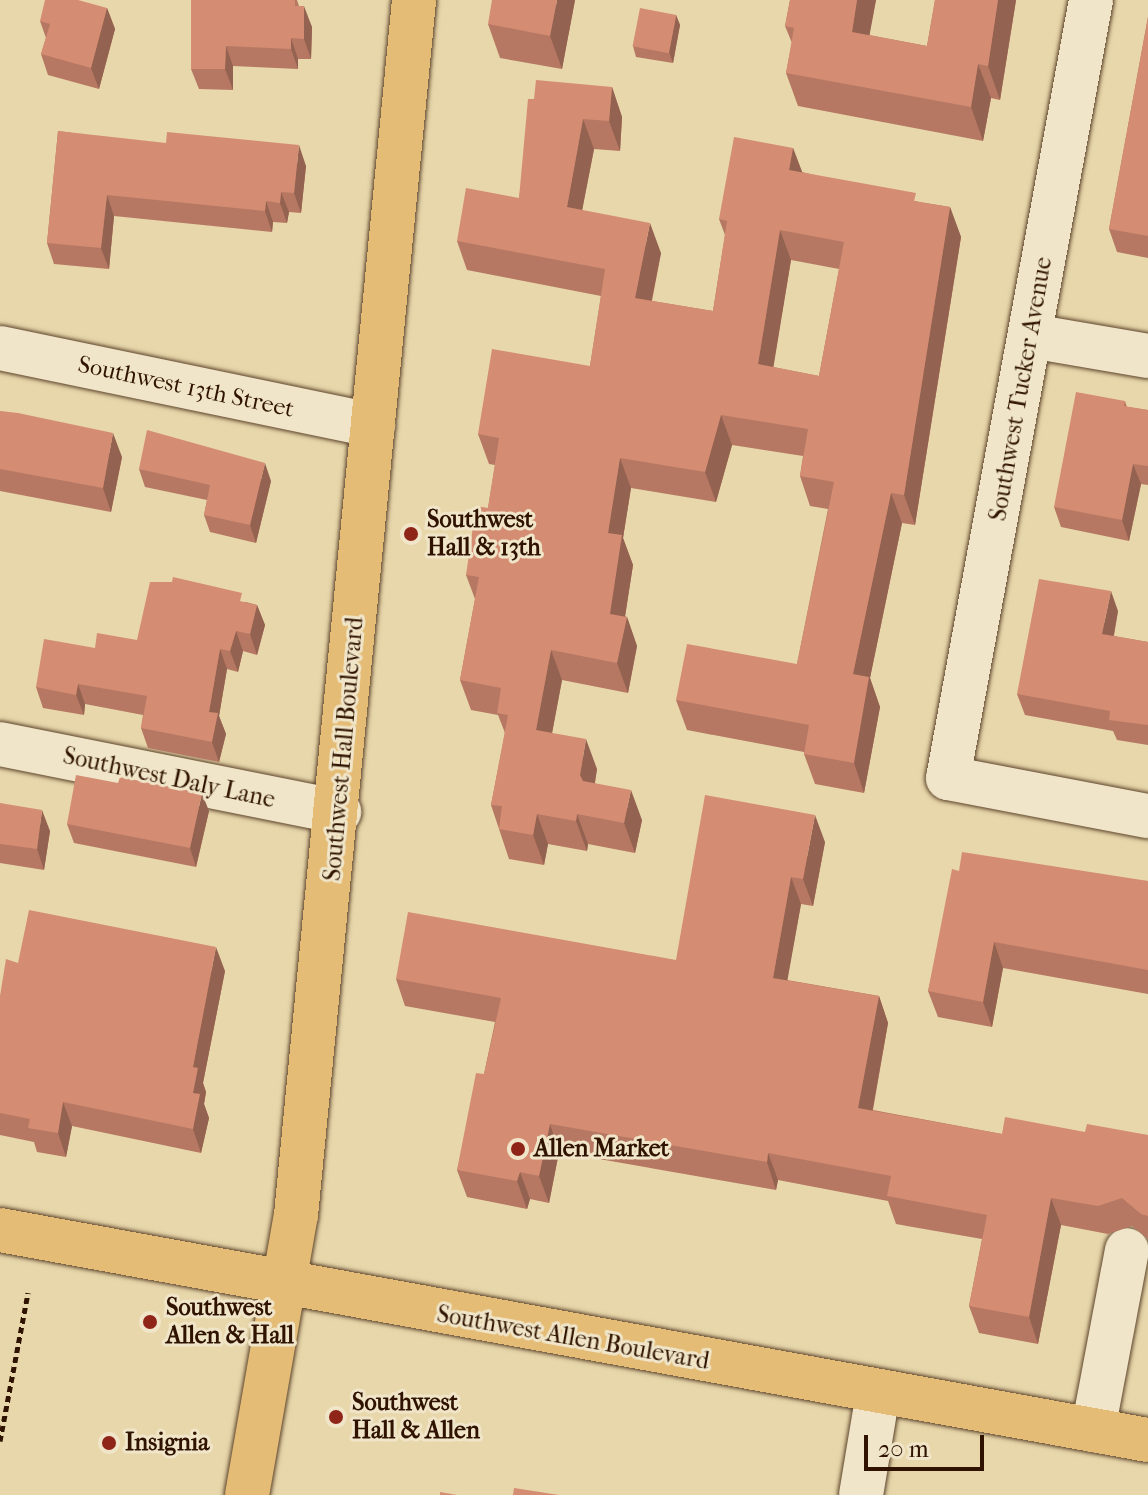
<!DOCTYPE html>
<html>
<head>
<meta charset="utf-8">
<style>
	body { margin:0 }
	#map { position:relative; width:1148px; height:1495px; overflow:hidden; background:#e8d7ab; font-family:"IM FELL French Canon",serif }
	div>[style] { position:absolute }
	.path>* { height:5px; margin-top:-2.5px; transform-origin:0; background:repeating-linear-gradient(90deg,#2f1300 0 6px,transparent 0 10px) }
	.roads { filter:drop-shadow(0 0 2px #5d442b) drop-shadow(0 0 2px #5d442b) }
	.minor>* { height:44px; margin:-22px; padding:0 22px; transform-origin:22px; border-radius:22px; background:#f0e5c8 }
	.major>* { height:44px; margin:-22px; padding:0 22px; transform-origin:22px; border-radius:22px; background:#e4bc76 }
	.wall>* { inset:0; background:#b67863 }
	.shaded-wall>* { inset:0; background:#946250 }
	.building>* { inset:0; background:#d48c73; transform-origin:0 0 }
	.dots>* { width:22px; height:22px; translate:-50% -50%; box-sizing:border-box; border:4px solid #f0e5c8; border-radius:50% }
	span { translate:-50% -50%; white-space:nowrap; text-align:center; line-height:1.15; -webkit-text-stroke:6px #f0e5c8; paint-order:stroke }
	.street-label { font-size:24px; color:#2f1300 }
	.poi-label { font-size:24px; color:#2f1300; font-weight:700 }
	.left { translate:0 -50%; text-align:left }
	.scale { position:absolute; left:864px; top:1435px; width:120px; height:36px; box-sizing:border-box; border:4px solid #2f1300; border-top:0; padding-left:10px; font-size:24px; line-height:28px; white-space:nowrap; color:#2f1300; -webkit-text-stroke:6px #f0e5c8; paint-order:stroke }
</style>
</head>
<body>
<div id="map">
	<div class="path">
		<div style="left:0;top:1441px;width:151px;rotate:-79.3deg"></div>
	</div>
	<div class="roads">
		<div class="minor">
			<div style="left:1091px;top:0;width:791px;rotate:100.41deg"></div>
			<div style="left:948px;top:778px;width:204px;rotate:10.8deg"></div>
			<div style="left:1031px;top:336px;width:119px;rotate:9.7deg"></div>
			<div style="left:0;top:348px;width:381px;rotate:11.7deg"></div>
			<div style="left:0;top:744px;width:346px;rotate:11.3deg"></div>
			<div style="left:1093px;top:1430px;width:183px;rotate:-79.3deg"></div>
			<div style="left:861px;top:1495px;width:103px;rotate:-80.5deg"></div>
		</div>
		<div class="major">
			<div style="left:0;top:1230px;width:1167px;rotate:10.37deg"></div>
			<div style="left:247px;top:1495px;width:284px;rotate:-80.1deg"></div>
			<div style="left:296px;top:1215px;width:1221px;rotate:-84.45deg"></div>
		</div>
	</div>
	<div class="wall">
		<div style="clip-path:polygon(191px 0,297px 0,299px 6px,312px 27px,311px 59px,298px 59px,298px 69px,233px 66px,233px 90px,199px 89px,191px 69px)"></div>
		<div style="clip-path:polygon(575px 0,562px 69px,500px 58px,488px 24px)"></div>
		<div style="clip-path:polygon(790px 0,876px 0,869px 35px,927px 46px,935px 0,1016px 0,1000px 100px,991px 98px,983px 141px,798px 106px,786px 73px,792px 43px,785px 26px)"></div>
		<div style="clip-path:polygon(107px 8px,115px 29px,99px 89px,48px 75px,41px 54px,46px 38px,40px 21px)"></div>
		<div style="clip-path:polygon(676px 15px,680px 25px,673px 63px,636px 57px,633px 46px)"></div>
		<div style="clip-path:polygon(1148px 17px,1148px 258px,1117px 252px,1109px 229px)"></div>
		<div style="clip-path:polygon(evenodd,612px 87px,622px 117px,620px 151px,594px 149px,582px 210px,661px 253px,652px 301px,713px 311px,725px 235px,719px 219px,793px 148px,802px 172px,919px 202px,950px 207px,961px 237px,915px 525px,902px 523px,870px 678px,880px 707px,864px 793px,815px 784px,804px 754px,804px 752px,687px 730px,676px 700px,797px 664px,828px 509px,810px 506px,800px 476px,803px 456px,732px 445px,716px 502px,631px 488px,623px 538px,633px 565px,625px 616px,627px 617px,637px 646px,628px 693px,562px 680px,552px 733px,597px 769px,595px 783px,642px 820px,635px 853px,588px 844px,587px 851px,548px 844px,544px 865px,509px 859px,491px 805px,505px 733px,498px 715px,471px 710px,460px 680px,475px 599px,466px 575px,488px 508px,495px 465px,489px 464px,478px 434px,590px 366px,601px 296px,467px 270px,457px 241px,519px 198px,534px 99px,612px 87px,791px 260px,839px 269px,819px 376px,773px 367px,791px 260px)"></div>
		<div style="clip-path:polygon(58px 131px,306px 166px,301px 213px,289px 212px,287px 223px,273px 222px,272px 232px,114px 216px,109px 269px,54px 264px,47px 243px)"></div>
		<div style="clip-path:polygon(1125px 401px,1127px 407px,1148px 410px,1148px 485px,1141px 484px,1129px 541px,1061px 527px,1054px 507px)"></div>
		<div style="clip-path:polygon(0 411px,122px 457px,111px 512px,0 491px)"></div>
		<div style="clip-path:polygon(139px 469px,271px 481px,256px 543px,210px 532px,204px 515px,207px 500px,145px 487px)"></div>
		<div style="clip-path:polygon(246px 602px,257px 605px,265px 625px,257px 655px,243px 651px,238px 672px,227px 669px,219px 716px,226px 734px,219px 762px,148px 748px,141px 728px,143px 715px,85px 704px,84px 715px,43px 708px,36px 687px,95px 648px,137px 640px)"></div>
		<div style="clip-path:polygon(1118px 611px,1114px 636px,1148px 642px,1148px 745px,1117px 740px,1113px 731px,1025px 715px,1017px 694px)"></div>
		<div style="clip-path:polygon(118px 783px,209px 811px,196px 867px,74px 843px,67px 824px)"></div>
		<div style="clip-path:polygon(0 803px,50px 831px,44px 870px,0 863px)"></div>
		<div style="clip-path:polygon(825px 842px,813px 906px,801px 904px,787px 980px,879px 996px,888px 1023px,873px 1110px,1002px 1134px,1085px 1132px,1148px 1135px,1148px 1239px,1132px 1226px,1108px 1234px,1061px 1225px,1038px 1344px,979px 1333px,969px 1306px,982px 1239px,896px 1224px,888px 1201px,778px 1180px,776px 1190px,559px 1152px,549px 1203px,530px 1199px,527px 1209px,467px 1197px,457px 1170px,484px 1074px,495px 1022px,405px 1006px,396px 979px,676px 960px)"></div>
		<div style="clip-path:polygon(959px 871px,1148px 881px,1148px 994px,1003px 968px,992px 1027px,938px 1017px,928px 991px)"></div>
		<div style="clip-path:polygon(18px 963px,225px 971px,203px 1083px,206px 1092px,204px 1104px,209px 1118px,201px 1153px,72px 1126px,66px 1157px,37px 1152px,34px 1142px,0 1135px,0 996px)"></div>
	</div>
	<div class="shaded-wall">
		<div style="clip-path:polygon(557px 0,575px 0,562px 69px,550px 36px)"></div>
		<div style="clip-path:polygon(857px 0,876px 0,864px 65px,852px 32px)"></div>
		<div style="clip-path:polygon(998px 0,1016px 0,1000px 100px,988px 66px)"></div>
		<div style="clip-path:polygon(304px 6px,312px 27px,311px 59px,304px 39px)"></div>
		<div style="clip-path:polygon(107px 8px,115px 29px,99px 89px,91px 68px)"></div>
		<div style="clip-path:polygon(676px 15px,680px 25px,673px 63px,669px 52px)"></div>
		<div style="clip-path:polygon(291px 38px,298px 59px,298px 69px,291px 49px)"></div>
		<div style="clip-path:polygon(226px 46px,233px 66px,233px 90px,225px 69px)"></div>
		<div style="clip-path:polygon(978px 64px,991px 98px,983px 141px,971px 107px)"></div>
		<div style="clip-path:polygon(612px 87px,622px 117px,620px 151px,609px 121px)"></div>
		<div style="clip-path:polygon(583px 119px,594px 149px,577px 237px,567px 207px)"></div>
		<div style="clip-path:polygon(299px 145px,306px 166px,301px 213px,294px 193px)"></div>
		<div style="clip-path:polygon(793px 148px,804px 177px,789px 170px)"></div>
		<div style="clip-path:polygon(281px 192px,289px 212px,287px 223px,280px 203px)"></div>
		<div style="clip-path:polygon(107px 195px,114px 216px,109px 269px,101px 248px)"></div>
		<div style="clip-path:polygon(266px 201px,273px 222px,272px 232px,265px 211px)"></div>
		<div style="clip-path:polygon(950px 207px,961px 237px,915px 525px,904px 495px)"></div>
		<div style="clip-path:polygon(650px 223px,661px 253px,646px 328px,635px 298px)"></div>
		<div style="clip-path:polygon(780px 230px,791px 260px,769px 394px,758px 364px)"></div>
		<div style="clip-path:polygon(721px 415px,732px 445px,716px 502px,705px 472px)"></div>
		<div style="clip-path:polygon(113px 433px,122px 457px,111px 512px,103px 488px)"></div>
		<div style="clip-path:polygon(620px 458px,631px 488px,623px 538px,633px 565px,621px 643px,610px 614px,608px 533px)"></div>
		<div style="clip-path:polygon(265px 463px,271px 481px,256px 543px,250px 525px)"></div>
		<div style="clip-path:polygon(1133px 464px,1141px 484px,1129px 541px,1122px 520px)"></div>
		<div style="clip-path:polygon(891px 493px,902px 523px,870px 678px,880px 707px,864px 793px,854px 763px,853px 674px)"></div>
		<div style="clip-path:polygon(1111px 591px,1118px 611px,1110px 655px,1102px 634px)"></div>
		<div style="clip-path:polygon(257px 605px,265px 625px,257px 655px,250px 634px)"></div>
		<div style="clip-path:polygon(627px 617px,637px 646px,628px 693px,617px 663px)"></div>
		<div style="clip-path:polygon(236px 631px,243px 651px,238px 672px,230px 651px)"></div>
		<div style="clip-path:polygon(220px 649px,227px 669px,219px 716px,226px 734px,219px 762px,212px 742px,209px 712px)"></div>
		<div style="clip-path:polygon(551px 650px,562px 680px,547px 760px,536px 730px)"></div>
		<div style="clip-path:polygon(78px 684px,85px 704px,84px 715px,76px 695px)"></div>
		<div style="clip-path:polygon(586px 739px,597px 769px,591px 805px,580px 775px)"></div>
		<div style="clip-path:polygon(631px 790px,642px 820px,635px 853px,624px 823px)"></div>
		<div style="clip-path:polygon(202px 793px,209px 811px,196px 867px,190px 848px)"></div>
		<div style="clip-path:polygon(42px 810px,50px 831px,44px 870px,37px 849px)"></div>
		<div style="clip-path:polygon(537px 814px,548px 844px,544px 865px,533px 835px)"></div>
		<div style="clip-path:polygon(577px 814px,588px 844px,587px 851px,576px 821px)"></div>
		<div style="clip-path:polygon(815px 815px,825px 842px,813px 906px,803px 879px)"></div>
		<div style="clip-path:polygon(791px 877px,801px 904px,783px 1005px,773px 978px)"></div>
		<div style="clip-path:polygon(994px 942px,1003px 968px,992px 1027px,983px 1002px)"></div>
		<div style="clip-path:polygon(216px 947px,225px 971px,203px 1083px,206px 1092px,204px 1104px,209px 1118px,201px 1153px,193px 1129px,193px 1067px)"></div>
		<div style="clip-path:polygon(879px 996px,888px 1023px,868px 1135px,858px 1108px)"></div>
		<div style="clip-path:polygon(63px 1102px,72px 1126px,66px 1157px,58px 1133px)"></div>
		<div style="clip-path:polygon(550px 1124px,559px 1152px,549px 1203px,539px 1176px)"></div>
		<div style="clip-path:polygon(768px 1153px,778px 1180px,776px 1190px,767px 1162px)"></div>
		<div style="clip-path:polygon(520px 1172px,530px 1199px,527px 1209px,517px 1181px)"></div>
		<div style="clip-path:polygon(1051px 1198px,1061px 1225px,1038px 1344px,1029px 1317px)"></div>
	</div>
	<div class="building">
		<div style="clip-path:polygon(45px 0,78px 0,107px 8px,91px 68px,41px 54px,50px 24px,40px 21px)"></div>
		<div style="clip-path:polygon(191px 0,295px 0,295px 6px,304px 6px,304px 39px,291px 38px,291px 49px,226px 46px,225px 69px,191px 69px)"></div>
		<div style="clip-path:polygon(492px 0,557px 0,550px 36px,488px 24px)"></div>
		<div style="clip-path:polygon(790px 0,857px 0,852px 32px,927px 46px,935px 0,998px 0,988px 66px,978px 64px,971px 107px,786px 73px,794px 28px,785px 26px)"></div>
		<div style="left:640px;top:8px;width:37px;height:39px;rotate:11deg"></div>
		<div style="clip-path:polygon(1148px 17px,1148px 236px,1109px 229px)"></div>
		<div style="clip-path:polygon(evenodd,536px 80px,612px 87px,609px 121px,583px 119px,567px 207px,650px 223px,635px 298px,713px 311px,727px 221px,719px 219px,734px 137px,793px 148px,789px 170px,916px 193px,914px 201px,950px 207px,904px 495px,891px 493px,853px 674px,869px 677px,854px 763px,804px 754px,809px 725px,676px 700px,687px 644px,797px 664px,834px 482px,800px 476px,808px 429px,721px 415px,705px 472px,620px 458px,608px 533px,622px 535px,610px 614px,627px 617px,617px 663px,551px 650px,536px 730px,586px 739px,580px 775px,583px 781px,631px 790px,624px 823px,577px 814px,576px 821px,537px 814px,533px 835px,499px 829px,502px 806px,491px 805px,508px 715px,497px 713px,501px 688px,460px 680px,479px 577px,466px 575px,476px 506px,488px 508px,499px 438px,478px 434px,492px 349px,590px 366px,605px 269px,457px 241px,466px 188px,519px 198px,528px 99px,534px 99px,536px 80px,780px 230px,844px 242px,819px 376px,758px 364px,780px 230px)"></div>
		<div style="clip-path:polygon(58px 131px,166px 143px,167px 132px,299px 145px,294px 193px,281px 192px,280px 203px,266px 201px,265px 211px,107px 195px,101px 248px,47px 243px)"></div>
		<div style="clip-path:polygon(1076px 392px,1125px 401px,1124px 406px,1148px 410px,1148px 466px,1133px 464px,1122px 520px,1054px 507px)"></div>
		<div style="clip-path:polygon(0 411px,18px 413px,113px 433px,103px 488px,0 469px)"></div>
		<div style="clip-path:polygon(147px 430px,265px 463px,250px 525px,204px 515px,210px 485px,139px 469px)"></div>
		<div style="clip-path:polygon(173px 577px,242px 593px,240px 601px,257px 605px,250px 634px,236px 631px,230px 651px,220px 649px,209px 712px,218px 713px,212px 742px,141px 728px,147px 696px,78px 684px,76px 695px,36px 687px,44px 639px,95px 648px,97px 633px,137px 640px,150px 582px,172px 582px)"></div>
		<div style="clip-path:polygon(1039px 579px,1111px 591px,1102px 634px,1148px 642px,1148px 725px,1109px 720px,1110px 711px,1017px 694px)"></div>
		<div style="clip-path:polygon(76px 775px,118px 783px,120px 777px,202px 793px,190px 848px,67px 824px)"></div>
		<div style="clip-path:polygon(705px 795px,815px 815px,803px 879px,791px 877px,773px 978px,879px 996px,858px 1108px,1002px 1134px,1005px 1117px,1085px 1132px,1087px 1124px,1148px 1135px,1148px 1216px,1141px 1214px,1122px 1198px,1098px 1206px,1051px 1198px,1029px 1317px,969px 1306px,987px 1215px,887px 1196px,891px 1176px,768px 1153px,767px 1162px,550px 1124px,539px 1176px,520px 1172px,517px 1181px,457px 1170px,476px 1073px,484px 1074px,501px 998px,396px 979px,408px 912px,676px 960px)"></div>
		<div style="clip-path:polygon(0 803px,42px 810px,37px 849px,0 844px)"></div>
		<div style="clip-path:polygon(962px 852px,1148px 881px,1148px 970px,994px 942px,983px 1002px,928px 991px,952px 869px,959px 871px)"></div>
		<div style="clip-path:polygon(29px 910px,216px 947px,193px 1067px,198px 1068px,193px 1093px,200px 1094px,193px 1129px,63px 1102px,58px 1133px,28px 1128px,30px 1119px,0 1113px,0 996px,6px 959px,18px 963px)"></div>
		<div style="clip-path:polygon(514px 1488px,559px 1495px,513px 1495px)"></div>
		<div style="clip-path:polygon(440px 1492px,457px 1495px,440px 1495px)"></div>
	</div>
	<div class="dots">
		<div style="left:411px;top:534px;background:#8f2418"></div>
		<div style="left:518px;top:1149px;background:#8f2418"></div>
		<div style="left:150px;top:1322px;background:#8f2418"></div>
		<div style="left:336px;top:1417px;background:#8f2418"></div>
		<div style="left:109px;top:1443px;background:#8f2418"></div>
	</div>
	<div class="street-label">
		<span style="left:186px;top:387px;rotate:12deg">Southwest 13th Street</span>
		<span style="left:1021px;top:389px;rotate:-80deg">Southwest Tucker Avenue</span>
		<span style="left:344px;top:749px;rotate:-85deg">Southwest Hall Boulevard</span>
		<span style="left:169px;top:778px;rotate:12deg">Southwest Daly Lane</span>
		<span style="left:573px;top:1338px;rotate:10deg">Southwest Allen Boulevard</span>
	</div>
	<div class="poi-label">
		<span class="left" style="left:427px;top:534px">Southwest<br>Hall &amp; 13th</span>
		<span class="left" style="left:534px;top:1149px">Allen Market</span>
		<span class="left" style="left:166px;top:1322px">Southwest<br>Allen &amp; Hall</span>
		<span class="left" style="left:352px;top:1417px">Southwest<br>Hall &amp; Allen</span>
		<span class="left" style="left:125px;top:1443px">Insignia</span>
	</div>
	<div class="scale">20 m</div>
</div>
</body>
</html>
